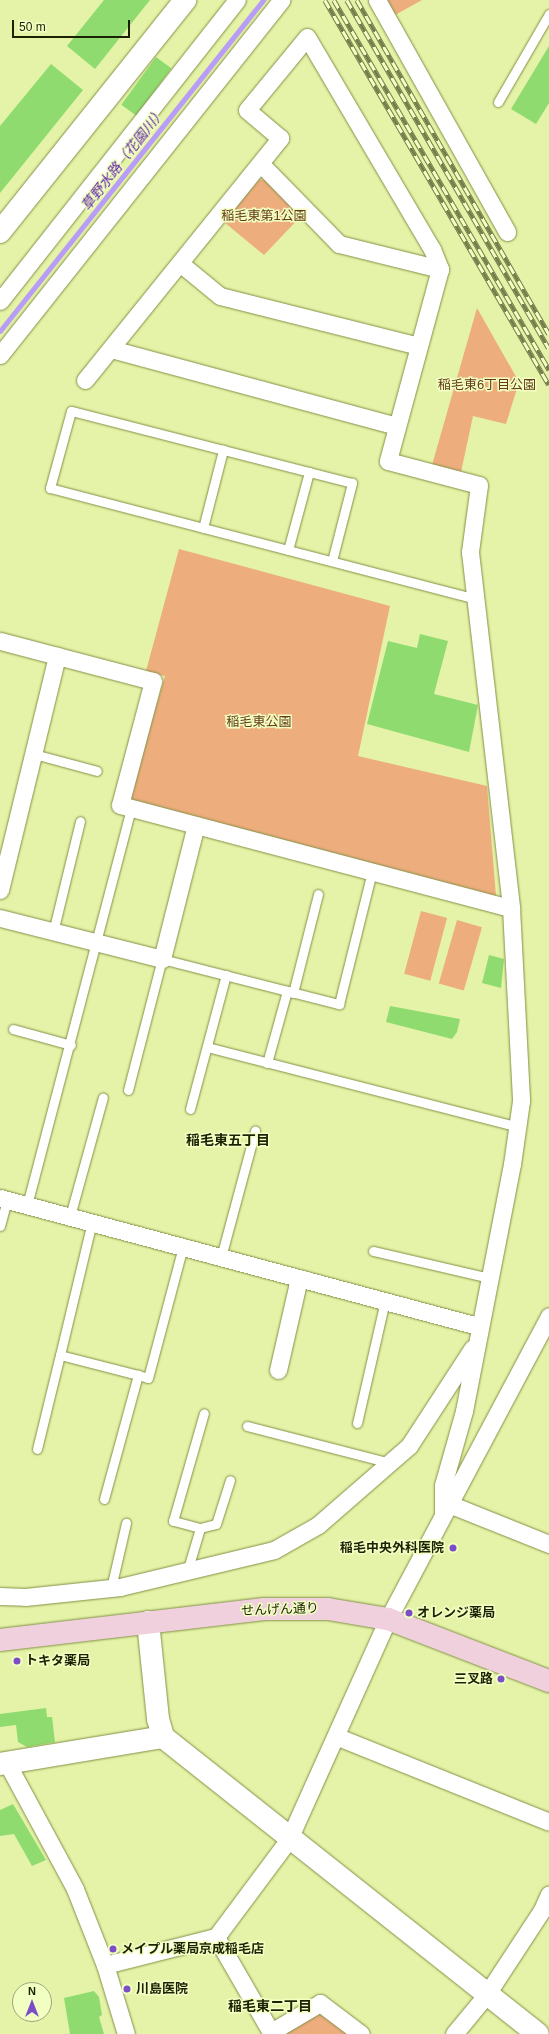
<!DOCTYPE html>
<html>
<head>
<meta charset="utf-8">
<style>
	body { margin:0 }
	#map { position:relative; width:549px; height:2034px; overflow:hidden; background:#e4f3a7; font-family:Helvetica,"Noto Sans JP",sans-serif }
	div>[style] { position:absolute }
	.green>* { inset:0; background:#edad7d; transform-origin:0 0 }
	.stream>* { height:4.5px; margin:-2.25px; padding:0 2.25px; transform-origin:2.25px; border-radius:2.25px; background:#b89df6 }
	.building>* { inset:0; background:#8fdb70; transform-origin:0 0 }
	.roads { filter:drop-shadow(0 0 1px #839047) drop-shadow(0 0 1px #839047) }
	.service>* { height:9px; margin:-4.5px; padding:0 4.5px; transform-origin:4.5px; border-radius:4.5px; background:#fff }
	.minor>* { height:17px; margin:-8.5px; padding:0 8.5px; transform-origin:8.5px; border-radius:8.5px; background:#fff }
	.tertiary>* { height:22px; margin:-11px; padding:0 11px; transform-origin:11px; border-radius:11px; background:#fff }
	.secondary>* { height:22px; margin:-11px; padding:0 11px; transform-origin:11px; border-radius:11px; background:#efd0dc }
	.rail>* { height:4.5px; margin-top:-2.25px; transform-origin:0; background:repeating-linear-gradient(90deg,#f2ffc2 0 9px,#757e4b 0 18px); box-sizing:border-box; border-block:1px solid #757e4b }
	.dots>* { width:11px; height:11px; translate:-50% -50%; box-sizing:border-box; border:2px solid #f2ffc2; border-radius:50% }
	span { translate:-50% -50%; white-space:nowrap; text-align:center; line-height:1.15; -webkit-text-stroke:3px #f2ffc2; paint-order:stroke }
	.park-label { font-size:13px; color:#643a18 }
	.poi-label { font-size:13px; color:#1d2103; font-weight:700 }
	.right { translate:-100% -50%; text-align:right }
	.left { translate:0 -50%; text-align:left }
	.street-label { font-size:13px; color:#1d2103 }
	.water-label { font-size:14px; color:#5f27a7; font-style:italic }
	.neighbourhood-label { font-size:14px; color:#1d2103; font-weight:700 }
	.north { position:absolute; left:12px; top:1982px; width:40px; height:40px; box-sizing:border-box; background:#f2ffc2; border:1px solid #9da676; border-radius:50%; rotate:0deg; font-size:11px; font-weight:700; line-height:16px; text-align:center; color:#1d2103 }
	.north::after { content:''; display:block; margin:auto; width:14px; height:18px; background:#7b4dc6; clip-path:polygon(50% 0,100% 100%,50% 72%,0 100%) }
	.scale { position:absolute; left:12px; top:20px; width:118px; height:18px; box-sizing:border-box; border:2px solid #1d2103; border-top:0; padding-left:5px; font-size:12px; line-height:14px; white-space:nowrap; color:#1d2103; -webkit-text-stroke:3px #f2ffc2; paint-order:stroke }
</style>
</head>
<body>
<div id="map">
	<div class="green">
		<div style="clip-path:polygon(386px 0,422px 0,395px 15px)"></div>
		<div style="clip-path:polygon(259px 179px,266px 180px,302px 215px,264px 255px,224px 222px)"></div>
		<div style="clip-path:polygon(477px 308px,519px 382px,506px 424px,473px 416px,461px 472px,432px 465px)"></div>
		<div style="clip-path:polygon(179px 549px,390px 606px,358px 756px,487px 786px,496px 896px,128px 801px,165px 676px,146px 671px)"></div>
		<div style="left:421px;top:911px;width:27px;height:65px;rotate:15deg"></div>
		<div style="left:457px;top:920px;width:26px;height:66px;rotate:16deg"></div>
		<div style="clip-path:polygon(321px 2012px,352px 2034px,283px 2034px)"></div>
	</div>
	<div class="stream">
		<div style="left:0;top:331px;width:423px;rotate:-51.5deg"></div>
	</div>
	<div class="building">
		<div style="clip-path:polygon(104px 0,150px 0,95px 69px,67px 46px)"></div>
		<div style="clip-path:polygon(549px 46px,549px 103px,536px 124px,511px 109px)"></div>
		<div style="left:156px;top:57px;width:19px;height:59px;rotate:36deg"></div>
		<div style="clip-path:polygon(51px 64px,83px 90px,0 193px,0 126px)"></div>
		<div style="clip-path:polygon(420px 634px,448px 641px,434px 694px,478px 705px,469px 752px,367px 724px,388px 641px,417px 648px)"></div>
		<div style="clip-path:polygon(489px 955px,504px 959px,501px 988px,482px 983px)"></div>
		<div style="clip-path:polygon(390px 1006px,460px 1019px,457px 1032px,452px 1039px,386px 1022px)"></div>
		<div style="clip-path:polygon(46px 1708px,47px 1717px,52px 1717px,55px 1742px,27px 1747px,18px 1742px,16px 1725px,0 1727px,0 1714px)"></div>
		<div style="clip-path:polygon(13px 1804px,46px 1860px,32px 1866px,14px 1834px,0 1836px,0 1810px)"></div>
		<div style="clip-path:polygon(94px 1991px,99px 1997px,102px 2015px,99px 2017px,104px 2034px,70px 2034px,64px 1998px)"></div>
	</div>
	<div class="roads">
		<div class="service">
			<div style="left:498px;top:102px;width:102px;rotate:-59.9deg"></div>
			<div style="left:203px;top:528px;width:81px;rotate:-75.6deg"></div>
			<div style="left:288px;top:550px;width:81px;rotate:-74.9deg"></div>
			<div style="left:332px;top:561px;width:81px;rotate:-75.6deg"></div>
			<div style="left:352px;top:483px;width:290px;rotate:-165.6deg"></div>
			<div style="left:71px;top:411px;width:80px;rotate:105.3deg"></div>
			<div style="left:50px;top:488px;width:439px;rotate:14.6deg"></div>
			<div style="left:34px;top:754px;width:65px;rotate:15.1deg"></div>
			<div style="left:53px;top:932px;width:114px;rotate:-76.3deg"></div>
			<div style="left:293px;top:993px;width:102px;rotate:-75.8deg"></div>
			<div style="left:13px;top:1029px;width:60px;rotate:15.4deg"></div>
			<div style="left:207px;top:1047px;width:321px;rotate:14.4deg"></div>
			<div style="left:267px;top:1063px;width:75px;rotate:-74.5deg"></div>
			<div style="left:128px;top:1090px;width:135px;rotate:-75.5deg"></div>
			<div style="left:162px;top:959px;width:183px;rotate:14.3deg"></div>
			<div style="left:339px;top:1004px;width:136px;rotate:-76deg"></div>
			<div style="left:190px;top:1109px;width:139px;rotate:-75deg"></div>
			<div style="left:27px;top:1205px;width:410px;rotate:-75.3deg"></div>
			<div style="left:70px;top:1216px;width:123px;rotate:-74.5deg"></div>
			<div style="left:0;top:1226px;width:27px;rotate:-75deg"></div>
			<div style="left:373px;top:1251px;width:119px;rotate:13.1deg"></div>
			<div style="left:221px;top:1257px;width:131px;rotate:-74.9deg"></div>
			<div style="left:60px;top:1355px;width:137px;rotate:-76.5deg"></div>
			<div style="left:357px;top:1423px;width:125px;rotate:-77.1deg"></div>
			<div style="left:247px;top:1426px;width:148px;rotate:14.5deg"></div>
			<div style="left:37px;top:1449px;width:97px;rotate:-76.3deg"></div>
			<div style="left:60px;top:1355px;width:81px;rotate:14.4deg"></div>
			<div style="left:104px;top:1499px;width:129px;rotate:-74.7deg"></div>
			<div style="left:138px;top:1375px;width:10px;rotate:17deg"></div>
			<div style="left:148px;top:1378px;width:137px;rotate:-75.1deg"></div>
			<div style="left:200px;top:1528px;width:16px;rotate:-14deg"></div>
			<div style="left:216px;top:1524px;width:46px;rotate:-72.3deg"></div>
			<div style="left:187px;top:1572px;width:46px;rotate:-73.5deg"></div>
			<div style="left:200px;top:1528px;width:28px;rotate:-165deg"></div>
			<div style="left:173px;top:1521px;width:112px;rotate:-74deg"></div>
			<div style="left:111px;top:1588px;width:67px;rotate:-77deg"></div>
		</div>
		<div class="minor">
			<div style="left:377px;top:0;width:266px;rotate:60.7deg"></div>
			<div style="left:181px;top:264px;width:50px;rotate:39.4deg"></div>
			<div style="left:220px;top:296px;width:205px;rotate:14.1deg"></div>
			<div style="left:440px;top:269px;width:199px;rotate:105.2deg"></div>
			<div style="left:388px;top:461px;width:94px;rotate:14.8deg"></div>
			<div style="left:479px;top:485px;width:68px;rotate:97.7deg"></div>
			<div style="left:470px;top:552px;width:358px;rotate:83.4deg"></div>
			<div style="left:511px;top:908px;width:193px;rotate:87deg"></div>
			<div style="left:521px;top:1101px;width:64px;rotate:98.1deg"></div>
			<div style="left:512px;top:1164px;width:252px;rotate:101deg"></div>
			<div style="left:464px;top:1411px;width:77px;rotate:105.8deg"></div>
			<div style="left:443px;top:1485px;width:28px;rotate:90deg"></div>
			<div style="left:0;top:301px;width:383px;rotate:-51.8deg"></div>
			<div style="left:111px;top:349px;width:296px;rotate:15.1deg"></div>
			<div style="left:0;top:355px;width:453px;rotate:-51.6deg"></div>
			<div style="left:85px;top:380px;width:311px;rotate:-51.1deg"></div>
			<div style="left:280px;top:138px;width:43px;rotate:-139.7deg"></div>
			<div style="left:247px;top:110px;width:94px;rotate:-50.6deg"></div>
			<div style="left:307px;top:37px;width:246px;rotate:59.5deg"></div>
			<div style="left:432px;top:249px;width:22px;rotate:68deg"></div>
			<div style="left:440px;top:269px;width:104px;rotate:-166.1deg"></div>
			<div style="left:339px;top:244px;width:112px;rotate:-134.3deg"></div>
			<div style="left:0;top:641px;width:158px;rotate:14.7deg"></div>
			<div style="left:153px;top:681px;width:128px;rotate:104.9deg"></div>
			<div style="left:120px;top:805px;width:404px;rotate:14.8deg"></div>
			<div style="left:0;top:890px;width:241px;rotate:-76.3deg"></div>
			<div style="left:0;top:918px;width:167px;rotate:14.2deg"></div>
			<div style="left:162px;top:959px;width:138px;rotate:-75.8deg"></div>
			<div style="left:0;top:1198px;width:496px;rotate:15deg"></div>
			<div style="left:278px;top:1370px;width:94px;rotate:-77.1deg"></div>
			<div style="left:449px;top:1504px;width:108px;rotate:21.8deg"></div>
			<div style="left:0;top:1596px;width:25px;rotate:2deg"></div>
			<div style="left:25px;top:1597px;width:96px;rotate:-6deg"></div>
			<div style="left:120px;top:1587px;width:158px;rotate:-13.5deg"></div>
			<div style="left:274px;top:1550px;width:51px;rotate:-29.6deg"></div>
			<div style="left:318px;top:1525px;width:121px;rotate:-41deg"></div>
			<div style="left:409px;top:1446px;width:116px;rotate:-57deg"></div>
			<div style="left:338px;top:1737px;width:227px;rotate:21.9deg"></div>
			<div style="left:7px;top:1763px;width:143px;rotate:61.6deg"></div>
			<div style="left:75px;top:1889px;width:82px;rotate:68.5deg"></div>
			<div style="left:105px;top:1965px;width:72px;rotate:73.1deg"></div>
			<div style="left:216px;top:1937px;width:112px;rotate:60deg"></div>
			<div style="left:105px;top:1965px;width:114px;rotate:-14.2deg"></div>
			<div style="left:216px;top:1937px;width:122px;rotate:-53.3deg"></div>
			<div style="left:289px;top:1839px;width:241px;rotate:-65.8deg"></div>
			<div style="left:388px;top:1619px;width:343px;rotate:-62deg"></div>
			<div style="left:271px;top:2032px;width:57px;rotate:-30.6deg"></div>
			<div style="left:320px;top:2003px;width:51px;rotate:37.1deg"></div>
			<div style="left:454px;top:2034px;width:52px;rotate:-50.5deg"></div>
			<div style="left:487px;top:1994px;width:100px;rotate:-56.8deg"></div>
			<div style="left:542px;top:1910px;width:17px;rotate:-66deg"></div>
		</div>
		<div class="tertiary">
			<div style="left:0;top:232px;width:297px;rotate:-51.4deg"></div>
			<div style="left:148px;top:1622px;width:98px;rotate:84.1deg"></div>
			<div style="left:158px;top:1719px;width:19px;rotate:74deg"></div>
			<div style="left:163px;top:1737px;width:478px;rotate:38.4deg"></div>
			<div style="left:0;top:1764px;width:165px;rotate:-9.4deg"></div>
		</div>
		<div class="secondary">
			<div style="left:0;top:1640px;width:266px;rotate:-6.7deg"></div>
			<div style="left:264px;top:1609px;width:64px"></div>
			<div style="left:328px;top:1609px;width:61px;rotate:9.5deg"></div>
			<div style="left:388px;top:1619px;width:173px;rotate:21.1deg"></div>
		</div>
	</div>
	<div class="rail">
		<div style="left:325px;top:0;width:445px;rotate:59.8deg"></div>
		<div style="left:334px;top:0;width:428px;rotate:59.8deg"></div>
		<div style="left:347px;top:0;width:402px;rotate:59.9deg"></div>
		<div style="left:357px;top:0;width:385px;rotate:60.1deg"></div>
	</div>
	<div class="dots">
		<div style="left:453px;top:1548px;background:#7b4dc6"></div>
		<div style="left:409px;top:1613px;background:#7b4dc6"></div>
		<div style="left:17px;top:1661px;background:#7b4dc6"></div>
		<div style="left:501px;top:1679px;background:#7b4dc6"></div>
		<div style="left:113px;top:1949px;background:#7b4dc6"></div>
		<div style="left:127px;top:1989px;background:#7b4dc6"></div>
	</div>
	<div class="park-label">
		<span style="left:264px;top:216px">稲毛東第1公園</span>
		<span style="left:487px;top:385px">稲毛東6丁目公園</span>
		<span style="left:259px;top:722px">稲毛東公園</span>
	</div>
	<div class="poi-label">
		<span class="right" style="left:444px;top:1548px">稲毛中央外科医院</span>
		<span class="left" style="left:417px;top:1613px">オレンジ薬局</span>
		<span class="left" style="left:25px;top:1661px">トキタ薬局</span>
		<span class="right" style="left:493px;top:1679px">三叉路</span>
		<span class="left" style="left:121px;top:1949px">メイプル薬局京成稲毛店</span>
		<span class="left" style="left:136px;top:1989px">川島医院</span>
	</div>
	<div class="street-label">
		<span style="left:280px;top:1610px;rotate:-2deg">せんげん通り</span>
	</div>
	<div class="water-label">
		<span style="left:123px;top:159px;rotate:-52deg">草野水路（花園川）</span>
	</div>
	<div class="neighbourhood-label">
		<span style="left:228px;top:1140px">稲毛東五丁目</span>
		<span style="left:270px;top:2006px">稲毛東二丁目</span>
	</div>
	<div class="north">N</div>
	<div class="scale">50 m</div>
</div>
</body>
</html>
